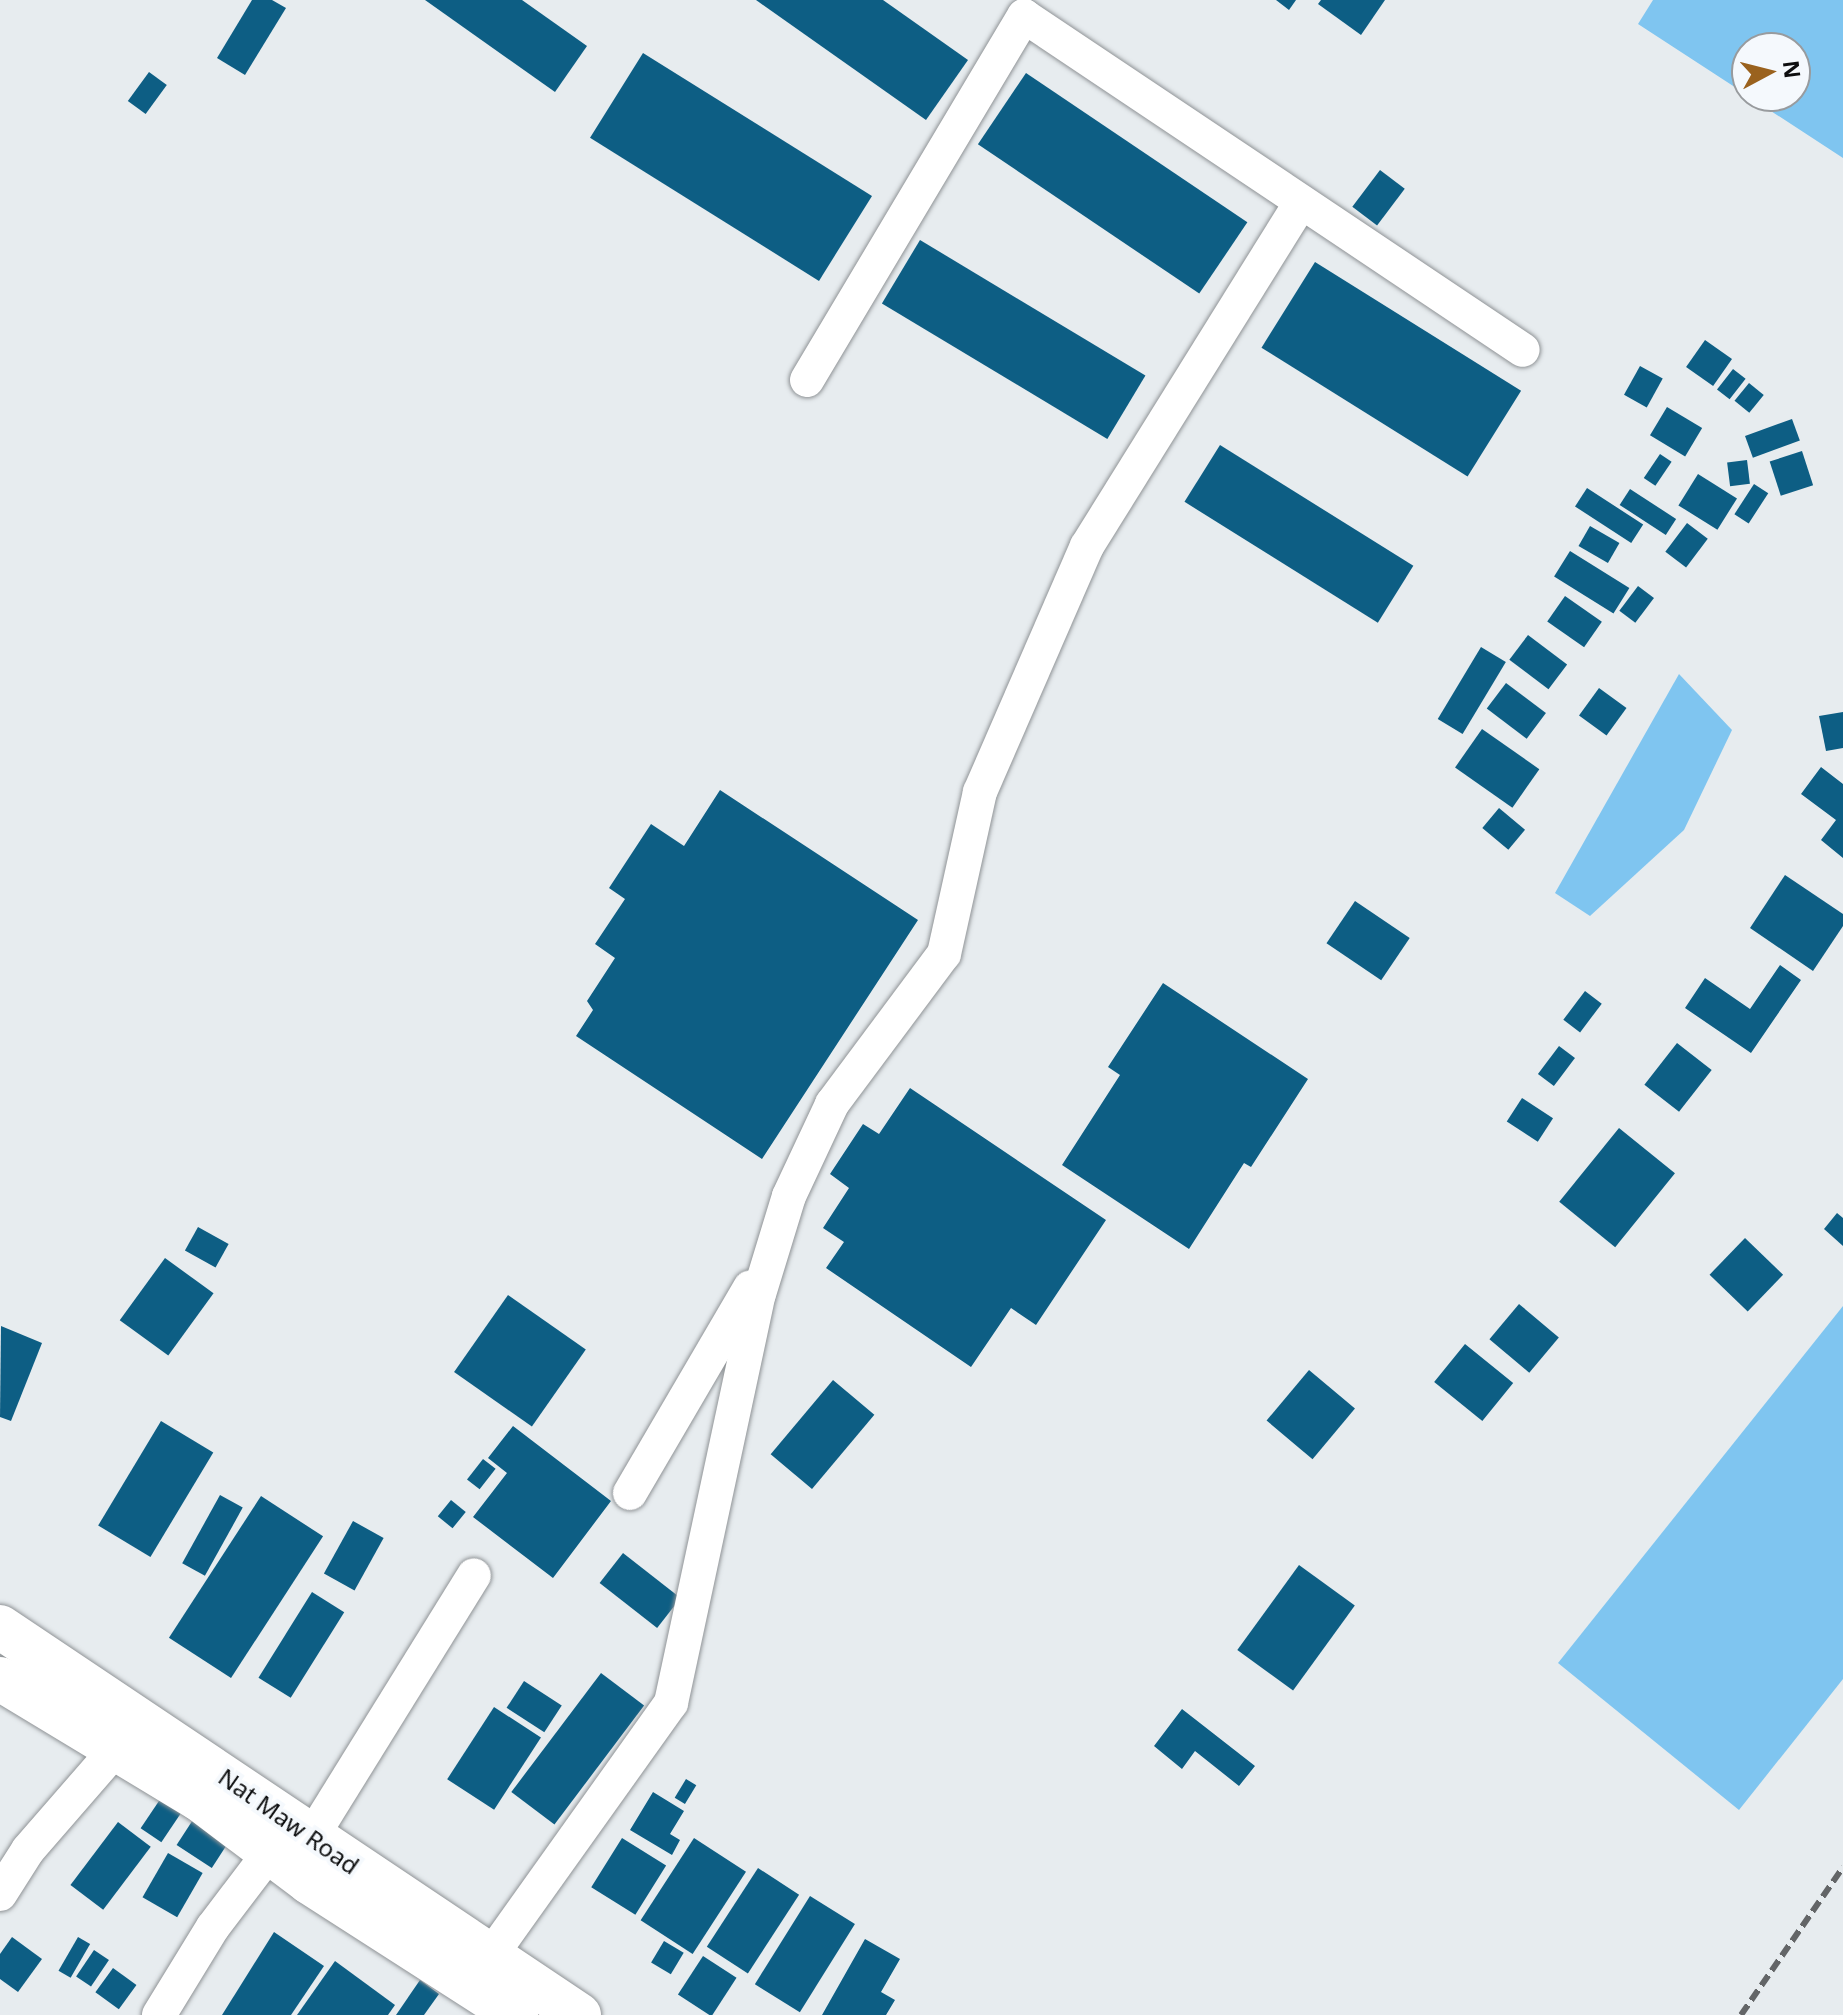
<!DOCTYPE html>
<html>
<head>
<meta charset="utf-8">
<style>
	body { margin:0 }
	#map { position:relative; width:1843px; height:2015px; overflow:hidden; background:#e7ecef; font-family:"Noto Sans",sans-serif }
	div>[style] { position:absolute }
	.water>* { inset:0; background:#7fc5f0 }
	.building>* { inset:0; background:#0d5e84; transform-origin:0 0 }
	.roads { filter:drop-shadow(0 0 2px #8f9396) drop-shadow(0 0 2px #8f9396) }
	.street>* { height:34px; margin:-17px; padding:0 17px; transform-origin:17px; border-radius:17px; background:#fff }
	.primary>* { height:44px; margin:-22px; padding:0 22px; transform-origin:22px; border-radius:22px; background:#fff }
	.rail>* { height:6px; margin-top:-3px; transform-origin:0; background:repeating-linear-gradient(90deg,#636567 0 12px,transparent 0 18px) }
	span { translate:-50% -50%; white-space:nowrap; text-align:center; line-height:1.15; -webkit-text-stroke:8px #f5f9fd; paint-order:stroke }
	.street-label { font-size:24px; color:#0d0e0f }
	.north { position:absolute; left:1731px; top:32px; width:80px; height:80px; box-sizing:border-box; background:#f5f9fd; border:2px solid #989b9e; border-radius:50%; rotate:83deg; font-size:22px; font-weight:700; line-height:32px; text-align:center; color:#0d0e0f }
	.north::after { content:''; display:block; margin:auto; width:28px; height:36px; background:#9a621e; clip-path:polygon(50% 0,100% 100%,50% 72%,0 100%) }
</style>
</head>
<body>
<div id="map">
	<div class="water">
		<div style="clip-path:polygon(1653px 0,1843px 0,1843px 158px,1748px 96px,1795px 96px,1795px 48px,1747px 48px,1747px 95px,1638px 24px)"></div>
		<div style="clip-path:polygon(1679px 674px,1732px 730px,1684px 830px,1590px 916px,1555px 893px)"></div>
		<div style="clip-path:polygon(1843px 1306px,1843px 1679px,1739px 1810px,1558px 1663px)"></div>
	</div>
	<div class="building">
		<div style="clip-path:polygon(252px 0,272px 0,286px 8px,245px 75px,217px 58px)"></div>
		<div style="clip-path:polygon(425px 0,522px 0,587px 46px,555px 92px)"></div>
		<div style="clip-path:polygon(756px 0,883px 0,968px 60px,926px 120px)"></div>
		<div style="clip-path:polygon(1276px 0,1296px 0,1289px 10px)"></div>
		<div style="clip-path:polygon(1321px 0,1385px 0,1361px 35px,1318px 4px)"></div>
		<div style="left:643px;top:53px;width:270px;height:100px;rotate:32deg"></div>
		<div style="left:149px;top:72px;width:22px;height:36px;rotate:36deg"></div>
		<div style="left:1026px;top:73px;width:267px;height:86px;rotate:34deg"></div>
		<div style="left:1380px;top:170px;width:31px;height:46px;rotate:37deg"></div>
		<div style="left:920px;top:240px;width:263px;height:74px;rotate:31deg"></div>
		<div style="left:1315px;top:262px;width:243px;height:101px;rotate:32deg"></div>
		<div style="left:1705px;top:340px;width:33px;height:33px;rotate:35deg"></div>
		<div style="left:1640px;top:366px;width:26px;height:33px;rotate:29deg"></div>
		<div style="left:1733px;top:369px;width:16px;height:26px;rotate:38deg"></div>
		<div style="left:1749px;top:383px;width:19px;height:23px;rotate:39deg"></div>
		<div style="left:1667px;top:407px;width:41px;height:33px;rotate:31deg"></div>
		<div style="left:1792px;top:419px;width:23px;height:50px;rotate:70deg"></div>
		<div style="left:1220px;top:445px;width:228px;height:67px;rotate:32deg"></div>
		<div style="left:1802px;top:451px;width:36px;height:34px;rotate:72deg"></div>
		<div style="left:1660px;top:454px;width:14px;height:29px;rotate:34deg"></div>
		<div style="left:1747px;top:460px;width:24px;height:20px;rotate:83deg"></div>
		<div style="left:1698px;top:474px;width:46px;height:37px;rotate:32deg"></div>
		<div style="left:1754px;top:484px;width:17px;height:36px;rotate:33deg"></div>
		<div style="left:1587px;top:488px;width:67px;height:22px;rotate:33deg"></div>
		<div style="left:1630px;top:489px;width:55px;height:19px;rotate:33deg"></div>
		<div style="left:1687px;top:523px;width:26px;height:36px;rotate:37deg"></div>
		<div style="left:1590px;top:526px;width:34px;height:23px;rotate:30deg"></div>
		<div style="left:1570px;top:551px;width:70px;height:30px;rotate:32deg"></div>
		<div style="left:1638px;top:586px;width:20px;height:31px;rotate:37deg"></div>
		<div style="left:1565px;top:596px;width:45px;height:31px;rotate:35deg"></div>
		<div style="left:1528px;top:635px;width:49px;height:31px;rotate:37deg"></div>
		<div style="left:1481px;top:647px;width:29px;height:84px;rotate:31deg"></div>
		<div style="left:1506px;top:683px;width:50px;height:32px;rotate:37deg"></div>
		<div style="left:1599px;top:688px;width:34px;height:34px;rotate:36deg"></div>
		<div style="clip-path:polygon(1843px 712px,1843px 748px,1826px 751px,1819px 716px)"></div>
		<div style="left:1482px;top:729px;width:70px;height:47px;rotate:35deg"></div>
		<div style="clip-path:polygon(1821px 767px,1843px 784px,1843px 858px,1821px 840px,1836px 820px,1801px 794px)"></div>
		<div style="clip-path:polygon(720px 790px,918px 920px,762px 1159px,576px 1036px,593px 1010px,587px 1001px,615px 958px,595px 944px,625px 899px,609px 888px,651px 824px,684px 846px)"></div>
		<div style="left:1499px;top:808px;width:34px;height:26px;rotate:40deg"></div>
		<div style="clip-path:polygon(1785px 875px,1843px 914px,1843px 926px,1813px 971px,1750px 928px)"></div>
		<div style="left:1355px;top:901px;width:66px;height:51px;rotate:34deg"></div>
		<div style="clip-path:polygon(1780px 965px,1801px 980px,1751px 1053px,1685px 1008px,1705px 978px,1750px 1009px)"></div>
		<div style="clip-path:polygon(1163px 983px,1308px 1079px,1251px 1167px,1244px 1163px,1189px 1249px,1062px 1165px,1120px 1075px,1108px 1067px)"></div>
		<div style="left:1585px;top:991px;width:21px;height:36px;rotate:37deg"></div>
		<div style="left:1677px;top:1043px;width:44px;height:53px;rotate:38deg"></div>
		<div style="left:1559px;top:1046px;width:20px;height:35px;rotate:37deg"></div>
		<div style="clip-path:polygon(910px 1088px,1106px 1220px,1036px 1325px,1011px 1308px,971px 1367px,826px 1268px,844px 1242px,823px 1228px,849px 1188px,830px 1174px,863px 1124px,879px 1134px)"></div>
		<div style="left:1522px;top:1098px;width:37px;height:28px;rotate:33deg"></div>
		<div style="left:1619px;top:1128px;width:72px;height:95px;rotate:39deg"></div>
		<div style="clip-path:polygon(1837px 1213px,1843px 1218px,1843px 1246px,1824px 1229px)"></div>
		<div style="left:198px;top:1227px;width:35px;height:27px;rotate:29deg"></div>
		<div style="left:1745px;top:1238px;width:53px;height:51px;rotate:44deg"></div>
		<div style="left:165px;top:1258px;width:60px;height:77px;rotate:36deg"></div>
		<div style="left:508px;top:1295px;width:95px;height:94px;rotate:35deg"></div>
		<div style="left:1519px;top:1304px;width:52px;height:46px;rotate:40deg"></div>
		<div style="clip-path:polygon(1px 1326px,42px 1343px,11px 1421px,0 1417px)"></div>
		<div style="left:1465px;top:1344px;width:62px;height:49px;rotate:39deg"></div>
		<div style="left:1309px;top:1370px;width:60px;height:66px;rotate:40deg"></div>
		<div style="left:833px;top:1380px;width:54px;height:97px;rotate:40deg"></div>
		<div style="left:161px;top:1421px;width:61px;height:122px;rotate:31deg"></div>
		<div style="clip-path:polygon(513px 1426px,611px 1501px,553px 1578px,473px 1517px,507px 1473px,488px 1458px)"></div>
		<div style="left:483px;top:1459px;width:16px;height:26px;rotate:38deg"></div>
		<div style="left:220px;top:1495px;width:26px;height:78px;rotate:29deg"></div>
		<div style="left:261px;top:1496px;width:74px;height:169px;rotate:33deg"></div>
		<div style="left:451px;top:1500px;width:19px;height:21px;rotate:39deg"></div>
		<div style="left:353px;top:1521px;width:35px;height:60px;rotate:29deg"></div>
		<div style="left:623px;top:1553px;width:73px;height:38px;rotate:38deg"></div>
		<div style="left:1299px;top:1565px;width:69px;height:105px;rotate:36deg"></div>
		<div style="left:312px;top:1592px;width:38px;height:101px;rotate:32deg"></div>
		<div style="left:601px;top:1673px;width:54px;height:149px;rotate:37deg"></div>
		<div style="left:524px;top:1681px;width:45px;height:32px;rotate:33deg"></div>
		<div style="left:494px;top:1707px;width:56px;height:86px;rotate:33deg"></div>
		<div style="clip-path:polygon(1182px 1709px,1255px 1766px,1239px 1786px,1195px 1751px,1182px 1769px,1154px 1746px)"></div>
		<div style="left:686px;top:1779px;width:12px;height:22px;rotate:31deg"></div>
		<div style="clip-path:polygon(653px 1792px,684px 1811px,670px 1834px,680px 1840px,672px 1855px,630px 1830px)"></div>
		<div style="left:163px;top:1795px;width:25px;height:40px;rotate:34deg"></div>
		<div style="left:200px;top:1809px;width:42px;height:43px;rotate:33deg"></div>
		<div style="left:118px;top:1822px;width:41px;height:79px;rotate:37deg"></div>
		<div style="left:622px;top:1838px;width:52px;height:58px;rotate:32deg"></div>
		<div style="left:694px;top:1838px;width:62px;height:98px;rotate:33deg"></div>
		<div style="left:168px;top:1853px;width:40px;height:51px;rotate:30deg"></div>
		<div style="left:758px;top:1868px;width:49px;height:94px;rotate:33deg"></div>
		<div style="left:810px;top:1896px;width:53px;height:104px;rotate:32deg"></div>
		<div style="clip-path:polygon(274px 1932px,324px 1966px,291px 2015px,222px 2015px)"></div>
		<div style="clip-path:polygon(12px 1937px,42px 1959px,18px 1992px,0 1979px,0 1954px)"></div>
		<div style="left:78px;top:1937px;width:14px;height:39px;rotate:30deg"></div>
		<div style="clip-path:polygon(865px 1939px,900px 1959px,881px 1992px,895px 2000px,886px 2015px,822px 2015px)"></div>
		<div style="left:664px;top:1941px;width:23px;height:25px;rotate:31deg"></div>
		<div style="left:94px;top:1950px;width:18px;height:32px;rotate:34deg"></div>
		<div style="left:703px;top:1956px;width:40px;height:46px;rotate:33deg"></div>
		<div style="clip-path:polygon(335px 1961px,395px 2005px,388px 2015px,297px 2015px)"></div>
		<div style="left:113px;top:1968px;width:29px;height:30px;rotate:36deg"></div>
		<div style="clip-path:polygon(420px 1980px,439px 1994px,424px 2015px,396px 2015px)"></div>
	</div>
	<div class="roads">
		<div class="street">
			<div style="left:807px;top:380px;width:424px;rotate:-59.2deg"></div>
			<div style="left:1024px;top:16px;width:600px;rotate:33.8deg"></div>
			<div style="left:630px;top:1493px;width:238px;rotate:-59.7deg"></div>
			<div style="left:311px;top:1838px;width:309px;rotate:-58.2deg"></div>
			<div style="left:0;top:1894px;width:52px;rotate:-57.5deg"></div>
			<div style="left:28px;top:1850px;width:131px;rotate:-49deg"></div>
			<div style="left:114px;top:1751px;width:25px;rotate:-63deg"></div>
			<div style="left:477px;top:1975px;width:334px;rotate:-54.5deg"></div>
			<div style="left:671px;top:1703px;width:418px;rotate:-77.9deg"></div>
			<div style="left:759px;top:1294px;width:102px;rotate:-73deg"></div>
			<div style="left:789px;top:1196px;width:102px;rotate:-64.9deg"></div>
			<div style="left:832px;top:1104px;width:187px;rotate:-53.3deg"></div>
			<div style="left:944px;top:954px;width:166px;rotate:-77.5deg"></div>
			<div style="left:980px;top:792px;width:268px;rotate:-66.5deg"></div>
			<div style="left:1087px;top:546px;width:405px;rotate:-58.1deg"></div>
			<div style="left:159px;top:2015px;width:103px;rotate:-58.5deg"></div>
			<div style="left:213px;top:1927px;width:94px;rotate:-52.8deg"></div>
		</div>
		<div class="primary">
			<div style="left:0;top:1627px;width:697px;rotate:33.83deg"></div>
			<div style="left:0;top:1679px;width:232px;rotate:31.1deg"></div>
			<div style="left:199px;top:1799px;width:138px;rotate:37deg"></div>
			<div style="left:309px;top:1882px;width:246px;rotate:32.7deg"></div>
		</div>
	</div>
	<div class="rail">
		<div style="left:1741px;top:2015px;width:180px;rotate:-55.4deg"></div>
	</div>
	<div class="street-label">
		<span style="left:289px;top:1821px;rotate:35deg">Nat Maw Road</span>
	</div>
	<div class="north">N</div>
</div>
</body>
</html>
